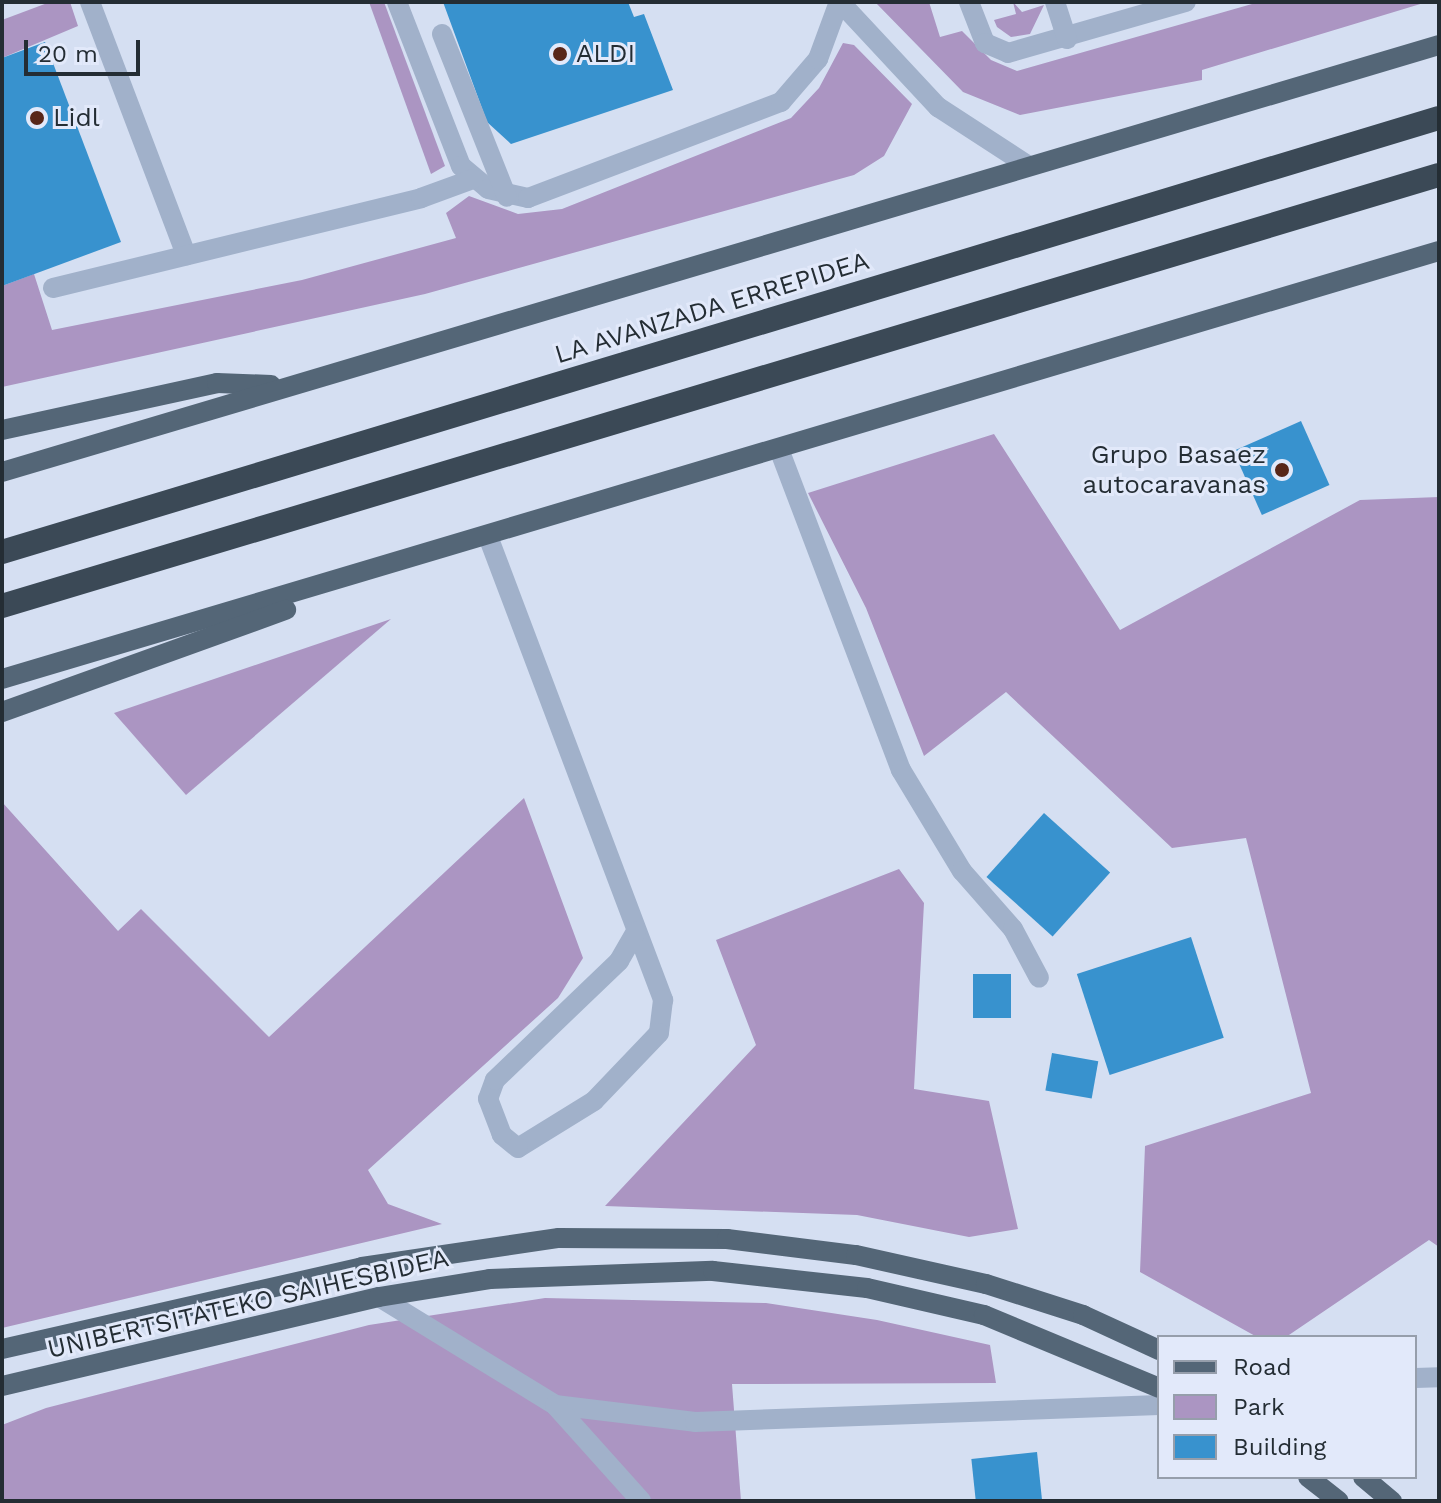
<!DOCTYPE html>
<html>
<head>
<meta charset="utf-8">
<style>
	body { margin:0 }
	#map { position:relative; width:1441px; height:1503px; overflow:hidden; background:#d5dff2; font-family:"Work Sans",sans-serif }
	div>[style] { position:absolute }
	.green>* { inset:0; background:#ab95c2 }
	.building>* { inset:0; background:#3892ce; transform-origin:0 0 }
	.minor>* { height:20px; margin:-10px; padding:0 10px; transform-origin:10px; border-radius:10px; background:#a1b1ca }
	.major>* { height:20px; margin:-10px; padding:0 10px; transform-origin:10px; border-radius:10px; background:#546677 }
	.highway>* { height:24px; margin:-12px; padding:0 12px; transform-origin:12px; border-radius:12px; background:#3b4956 }
	.dots>* { width:22px; height:22px; translate:-50% -50%; box-sizing:border-box; border:4px solid #e2e9fa; border-radius:50% }
	span { translate:-50% -50%; white-space:nowrap; text-align:center; line-height:1.15; -webkit-text-stroke:6px #e2e9fa; paint-order:stroke }
	.poi-label { font-size:26px; color:#242d34 }
	.left { translate:0 -50%; text-align:left }
	.right { translate:-100% -50%; text-align:right }
	.street-label { font-size:26px; color:#242d34 }
	.frame { position:absolute; inset:0; border:4px solid #242d34; pointer-events:none }
	.legend { position:absolute; left:1157px; top:1335px; width:260px; height:144px; box-sizing:border-box; background:#e2e9fa; border:2px solid #969eab; margin:0; padding:10px 14px; list-style:none; font-size:24px; color:#242d34 }
	.legend li { display:flex; align-items:center; gap:16px; height:40px }
	.legend b { width:40px; border:2px solid #969eab }
	.scale { position:absolute; left:24px; top:40px; width:116px; height:36px; box-sizing:border-box; border:4px solid #242d34; border-top:0; padding-left:10px; font-size:24px; line-height:28px; white-space:nowrap; color:#242d34; -webkit-text-stroke:6px #e2e9fa; paint-order:stroke }
</style>
</head>
<body>
<div id="map">
	<div class="green">
		<div style="clip-path:polygon(50px 2px,70px 2px,78px 26px,2px 58px,2px 20px)"></div>
		<div style="clip-path:polygon(369px 2px,384px 2px,445px 166px,431px 174px)"></div>
		<div style="clip-path:polygon(875px 2px,929px 2px,940px 37px,962px 31px,991px 60px,1017px 71px,1259px 2px,1427px 2px,1202px 70px,1202px 80px,1020px 115px,963px 92px)"></div>
		<div style="clip-path:polygon(1013px 2px,1022px 12px,1044px 5px,1030px 34px,1011px 37px,997px 27px,994px 20px,1016px 14px)"></div>
		<div style="clip-path:polygon(843px 43px,854px 45px,912px 104px,884px 156px,854px 175px,425px 294px,2px 387px,2px 286px,34px 274px,52px 330px,302px 280px,456px 238px,446px 213px,469px 196px,518px 214px,562px 209px,791px 118px,819px 88px)"></div>
		<div style="clip-path:polygon(994px 434px,1120px 630px,1360px 500px,1439px 497px,1439px 1247px,1429px 1240px,1286px 1337px,1257px 1337px,1140px 1272px,1145px 1146px,1311px 1093px,1246px 838px,1172px 848px,1006px 692px,924px 756px,866px 608px,808px 493px)"></div>
		<div style="clip-path:polygon(391px 619px,186px 795px,114px 713px)"></div>
		<div style="clip-path:polygon(524px 798px,583px 958px,558px 998px,368px 1170px,388px 1204px,442px 1224px,2px 1328px,2px 802px,118px 931px,141px 909px,269px 1037px)"></div>
		<div style="clip-path:polygon(899px 869px,924px 903px,914px 1089px,989px 1101px,1018px 1229px,969px 1237px,857px 1215px,605px 1206px,756px 1045px,716px 940px)"></div>
		<div style="clip-path:polygon(545px 1298px,766px 1303px,877px 1320px,990px 1345px,996px 1383px,732px 1384px,741px 1501px,2px 1501px,2px 1425px,46px 1408px,369px 1325px)"></div>
	</div>
	<div class="building">
		<div style="clip-path:polygon(443px 2px,628px 2px,634px 17px,644px 14px,673px 90px,511px 144px,487px 122px)"></div>
		<div style="clip-path:polygon(45px 42px,121px 242px,2px 286px,2px 58px)"></div>
		<div style="left:1301px;top:421px;width:70px;height:74px;rotate:66deg"></div>
		<div style="left:1044px;top:813px;width:89px;height:86px;rotate:42deg"></div>
		<div style="left:1191px;top:937px;width:106px;height:120px;rotate:72deg"></div>
		<div style="left:1011px;top:974px;width:44px;height:38px;rotate:90deg"></div>
		<div style="left:1052px;top:1053px;width:47px;height:38px;rotate:10deg"></div>
		<div style="left:1037px;top:1452px;width:49px;height:66px;rotate:84deg"></div>
	</div>
	<div class="minor">
		<div style="left:90px;top:2px;width:271px;rotate:69.2deg"></div>
		<div style="left:397px;top:2px;width:176px;rotate:68.7deg"></div>
		<div style="left:461px;top:166px;width:35px;rotate:40deg"></div>
		<div style="left:488px;top:189px;width:41px;rotate:12.7deg"></div>
		<div style="left:528px;top:198px;width:271px;rotate:-20.8deg"></div>
		<div style="left:781px;top:102px;width:57px;rotate:-49.3deg"></div>
		<div style="left:818px;top:59px;width:61px;rotate:-69.8deg"></div>
		<div style="left:840px;top:2px;width:144px;rotate:47deg"></div>
		<div style="left:938px;top:107px;width:108px;rotate:33deg"></div>
		<div style="left:969px;top:2px;width:44px;rotate:68.7deg"></div>
		<div style="left:985px;top:43px;width:25px;rotate:23deg"></div>
		<div style="left:1008px;top:53px;width:185px;rotate:-16deg"></div>
		<div style="left:1055px;top:2px;width:39px;rotate:72deg"></div>
		<div style="left:442px;top:34px;width:175px;rotate:68.3deg"></div>
		<div style="left:53px;top:288px;width:379px;rotate:-13.7deg"></div>
		<div style="left:421px;top:198px;width:55px;rotate:-20.1deg"></div>
		<div style="left:779px;top:449px;width:343px;rotate:69.2deg"></div>
		<div style="left:901px;top:770px;width:118px;rotate:58.9deg"></div>
		<div style="left:962px;top:871px;width:77px;rotate:48.7deg"></div>
		<div style="left:1013px;top:929px;width:55px;rotate:62deg"></div>
		<div style="left:489px;top:539px;width:493px;rotate:69.3deg"></div>
		<div style="left:663px;top:1000px;width:33px;rotate:97deg"></div>
		<div style="left:659px;top:1033px;width:94px;rotate:133.7deg"></div>
		<div style="left:594px;top:1101px;width:89px;rotate:148.3deg"></div>
		<div style="left:518px;top:1148px;width:21px;rotate:-141deg"></div>
		<div style="left:502px;top:1135px;width:39px;rotate:-111deg"></div>
		<div style="left:488px;top:1099px;width:20px;rotate:-70deg"></div>
		<div style="left:495px;top:1080px;width:172px;rotate:-43.8deg"></div>
		<div style="left:619px;top:961px;width:34px;rotate:-60deg"></div>
		<div style="left:379px;top:1297px;width:206px;rotate:31.5deg"></div>
		<div style="left:555px;top:1405px;width:141px;rotate:6.9deg"></div>
		<div style="left:695px;top:1422px;width:464px;rotate:-2.1deg"></div>
		<div style="left:1415px;top:1378px;width:24px;rotate:-2deg"></div>
		<div style="left:555px;top:1405px;width:129px;rotate:48.1deg"></div>
	</div>
	<div class="major">
		<div style="left:2px;top:430px;width:220px;rotate:-12.3deg"></div>
		<div style="left:217px;top:383px;width:54px;rotate:2.1deg"></div>
		<div style="left:2px;top:472px;width:1499px;rotate:-16.55deg"></div>
		<div style="left:2px;top:679px;width:1499px;rotate:-16.59deg"></div>
		<div style="left:2px;top:712px;width:302px;rotate:-19.8deg"></div>
		<div style="left:2px;top:1349px;width:369px;rotate:-12.8deg"></div>
		<div style="left:362px;top:1267px;width:199px;rotate:-8.4deg"></div>
		<div style="left:559px;top:1238px;width:168px;rotate:0.3deg"></div>
		<div style="left:727px;top:1239px;width:130px;rotate:7.1deg"></div>
		<div style="left:856px;top:1255px;width:133px;rotate:12.6deg"></div>
		<div style="left:986px;top:1284px;width:102px;rotate:17.7deg"></div>
		<div style="left:1083px;top:1315px;width:84px;rotate:24.7deg"></div>
		<div style="left:2px;top:1386px;width:387px;rotate:-13.3deg"></div>
		<div style="left:379px;top:1297px;width:112px;rotate:-9.2deg"></div>
		<div style="left:490px;top:1279px;width:223px;rotate:-2.1deg"></div>
		<div style="left:713px;top:1271px;width:155px;rotate:6.3deg"></div>
		<div style="left:867px;top:1288px;width:120px;rotate:13deg"></div>
		<div style="left:984px;top:1315px;width:190px;rotate:22.6deg"></div>
		<div style="left:1308px;top:1477px;width:39px;rotate:38deg"></div>
		<div style="left:1363px;top:1477px;width:38px;rotate:40deg"></div>
	</div>
	<div class="highway">
		<div style="left:2px;top:552px;width:1501px;rotate:-16.81deg"></div>
		<div style="left:2px;top:606px;width:1500px;rotate:-16.7deg"></div>
	</div>
	<div class="dots">
		<div style="left:560px;top:54px;background:#582618"></div>
		<div style="left:37px;top:118px;background:#582618"></div>
		<div style="left:1282px;top:470px;background:#582618"></div>
	</div>
	<div class="poi-label">
		<span class="left" style="left:576px;top:54px">ALDI</span>
		<span class="left" style="left:53px;top:118px">Lidl</span>
		<span class="right" style="left:1266px;top:470px">Grupo Basaez<br>autocaravanas</span>
	</div>
	<div class="street-label">
		<span style="left:712px;top:308px;rotate:-17deg">LA AVANZADA ERREPIDEA</span>
		<span style="left:248px;top:1304px;rotate:-13deg">UNIBERTSITATEKO SAIHESBIDEA</span>
	</div>
	<div class="frame"></div>
	<ul class="legend">
	<li><b style="height:10px;background:#546677"></b>Road</li>
	<li><b style="height:22px;background:#ab95c2"></b>Park</li>
	<li><b style="height:22px;background:#3892ce"></b>Building</li>
	</ul>
	<div class="scale">20 m</div>
</div>
</body>
</html>
